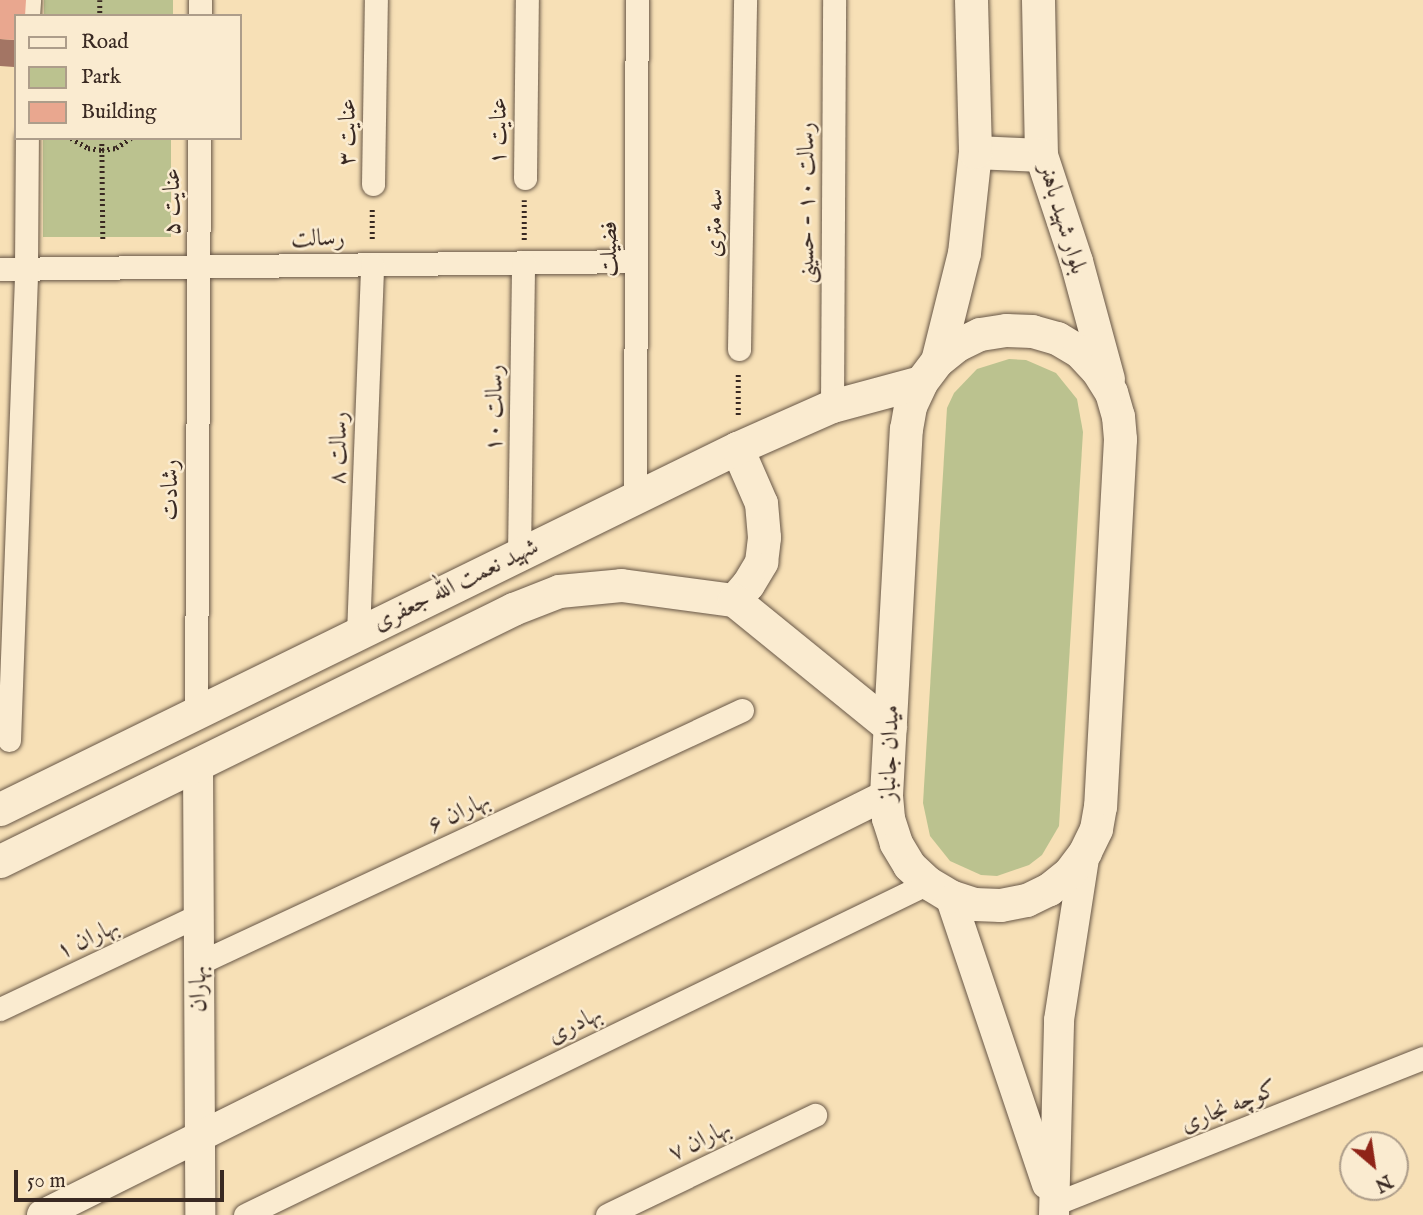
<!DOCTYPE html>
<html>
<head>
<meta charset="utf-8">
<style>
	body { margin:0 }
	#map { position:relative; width:1423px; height:1215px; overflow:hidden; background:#f7e0b6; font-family:"IM FELL English",Amiri,serif }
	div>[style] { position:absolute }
	.green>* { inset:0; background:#bbc28f; transform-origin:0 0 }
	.path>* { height:4.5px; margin-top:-2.25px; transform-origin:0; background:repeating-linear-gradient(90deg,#392922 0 2px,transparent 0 5.5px) }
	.roads { filter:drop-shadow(0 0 2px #685747) drop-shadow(0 0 2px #685747) }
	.minor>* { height:23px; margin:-11.5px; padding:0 11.5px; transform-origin:11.5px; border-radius:11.5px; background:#faebd0 }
	.tertiary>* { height:30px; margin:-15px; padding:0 15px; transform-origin:15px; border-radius:15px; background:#faebd0 }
	.secondary>* { height:33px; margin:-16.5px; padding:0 16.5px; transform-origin:16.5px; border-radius:16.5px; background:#faebd0 }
	.shaded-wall>* { inset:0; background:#a37564; transform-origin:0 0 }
	.building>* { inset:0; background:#e9a78f }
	span { translate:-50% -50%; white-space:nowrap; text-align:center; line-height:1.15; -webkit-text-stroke:5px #faebd0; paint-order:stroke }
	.street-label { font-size:24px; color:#392922 }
	.legend { position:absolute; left:14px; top:14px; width:228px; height:126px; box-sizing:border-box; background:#faebd0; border:2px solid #ad9d8a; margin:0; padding:9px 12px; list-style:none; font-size:21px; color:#392922 }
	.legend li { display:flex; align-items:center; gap:14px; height:35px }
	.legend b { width:35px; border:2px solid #ad9d8a }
	.north { position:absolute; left:1339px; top:1131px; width:70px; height:70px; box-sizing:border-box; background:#faebd0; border:2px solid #ad9d8a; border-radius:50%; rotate:151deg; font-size:19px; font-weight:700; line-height:28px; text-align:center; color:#392922 }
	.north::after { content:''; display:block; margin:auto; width:24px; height:32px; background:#8f2418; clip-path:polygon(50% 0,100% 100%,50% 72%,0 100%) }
	.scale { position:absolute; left:14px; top:1170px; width:210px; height:32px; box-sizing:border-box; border:4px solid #392922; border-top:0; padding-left:9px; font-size:21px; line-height:24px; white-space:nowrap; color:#392922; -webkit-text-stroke:5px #faebd0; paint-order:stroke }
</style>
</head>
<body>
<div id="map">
	<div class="green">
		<div style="left:44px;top:0;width:129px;height:16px"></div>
		<div style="left:43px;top:138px;width:128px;height:99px"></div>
		<div style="clip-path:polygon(1009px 359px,1026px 360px,1056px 373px,1077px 399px,1083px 432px,1059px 826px,1042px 855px,1029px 865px,997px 876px,981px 875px,950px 861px,930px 836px,923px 803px,947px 408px,954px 393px,977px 369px)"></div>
	</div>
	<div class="path">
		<div style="left:100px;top:0;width:16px;rotate:90deg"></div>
		<div style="left:71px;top:138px;width:20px;rotate:30deg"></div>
		<div style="left:88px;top:148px;width:14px;rotate:8deg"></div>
		<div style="left:102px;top:150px;width:14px;rotate:-8deg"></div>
		<div style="left:116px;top:148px;width:18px;rotate:-34deg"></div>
		<div style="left:102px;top:138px;width:104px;rotate:89.4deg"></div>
		<div style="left:372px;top:239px;width:33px;rotate:-90deg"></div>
		<div style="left:524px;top:240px;width:40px;rotate:-90deg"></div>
		<div style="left:738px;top:415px;width:44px;rotate:-90deg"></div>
	</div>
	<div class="roads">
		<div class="minor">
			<div style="left:28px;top:16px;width:16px;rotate:-86deg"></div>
			<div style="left:200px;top:16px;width:16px;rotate:-90deg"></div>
			<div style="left:525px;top:178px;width:178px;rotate:-89.4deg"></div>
			<div style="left:373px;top:184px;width:184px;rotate:-89.1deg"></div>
			<div style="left:0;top:269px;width:636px;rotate:-0.72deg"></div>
			<div style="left:739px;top:349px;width:349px;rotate:-89deg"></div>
			<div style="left:832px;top:406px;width:406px;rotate:-89.7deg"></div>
			<div style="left:635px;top:497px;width:497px;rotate:-89.8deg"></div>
			<div style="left:519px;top:555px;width:293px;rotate:-89.2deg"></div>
			<div style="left:358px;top:634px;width:369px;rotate:-87.8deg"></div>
			<div style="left:196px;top:713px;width:575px;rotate:-89.7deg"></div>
			<div style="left:9px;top:740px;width:471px;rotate:-87.9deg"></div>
			<div style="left:26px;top:269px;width:131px;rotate:-89.6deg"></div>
			<div style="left:199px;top:963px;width:599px;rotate:-24.98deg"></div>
			<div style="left:0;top:1009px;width:220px;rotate:-25.3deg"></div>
			<div style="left:1054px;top:1204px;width:397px;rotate:-21.6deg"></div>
			<div style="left:245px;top:1215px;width:759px;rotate:-25.92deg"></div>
			<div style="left:607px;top:1215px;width:231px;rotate:-25.7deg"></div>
		</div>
		<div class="tertiary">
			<div style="left:198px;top:764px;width:451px;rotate:89.7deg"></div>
			<div style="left:950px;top:896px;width:304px;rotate:71.4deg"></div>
			<div style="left:42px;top:1215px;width:943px;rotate:-26.46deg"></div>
			<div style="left:1054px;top:1215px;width:195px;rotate:-88.5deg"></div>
			<div style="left:1059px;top:1020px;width:170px;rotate:-81.2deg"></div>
		</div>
		<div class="secondary">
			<div style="left:1038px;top:0;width:155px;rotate:88.9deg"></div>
			<div style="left:1041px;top:155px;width:112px;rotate:71.7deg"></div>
			<div style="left:1076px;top:261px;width:122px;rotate:74.8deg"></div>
			<div style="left:975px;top:152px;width:66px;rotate:2.6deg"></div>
			<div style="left:1006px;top:330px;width:26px;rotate:2deg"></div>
			<div style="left:1032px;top:331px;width:26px;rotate:16deg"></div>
			<div style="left:1057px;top:338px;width:26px;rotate:31deg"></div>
			<div style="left:1079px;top:351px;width:26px;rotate:47deg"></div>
			<div style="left:1097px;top:370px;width:26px;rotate:58deg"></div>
			<div style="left:1111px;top:392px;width:25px;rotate:74deg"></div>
			<div style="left:1118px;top:416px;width:23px;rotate:85deg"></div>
			<div style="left:1120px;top:439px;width:368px;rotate:93.1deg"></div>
			<div style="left:1100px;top:806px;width:23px;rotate:100deg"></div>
			<div style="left:1096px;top:829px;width:25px;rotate:116deg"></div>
			<div style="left:1085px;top:852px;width:26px;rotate:127deg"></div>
			<div style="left:1069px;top:873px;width:26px;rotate:141deg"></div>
			<div style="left:1049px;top:889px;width:25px;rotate:154deg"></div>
			<div style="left:1026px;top:900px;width:26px;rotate:169deg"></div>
			<div style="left:1000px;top:905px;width:26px;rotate:-178deg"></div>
			<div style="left:974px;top:904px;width:25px;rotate:-162deg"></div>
			<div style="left:950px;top:896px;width:26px;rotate:-149deg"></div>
			<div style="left:928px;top:883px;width:26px;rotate:-137deg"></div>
			<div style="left:909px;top:865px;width:26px;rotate:-121deg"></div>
			<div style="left:896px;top:843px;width:26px;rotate:-108deg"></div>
			<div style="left:888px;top:818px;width:23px;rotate:-95deg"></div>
			<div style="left:886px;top:795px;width:367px;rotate:-86.9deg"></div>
			<div style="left:906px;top:429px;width:23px;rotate:-80deg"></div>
			<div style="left:910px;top:406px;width:26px;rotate:-65deg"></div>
			<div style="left:921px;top:382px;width:26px;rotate:-53deg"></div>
			<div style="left:937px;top:361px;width:26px;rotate:-39deg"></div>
			<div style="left:957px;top:345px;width:25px;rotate:-26deg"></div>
			<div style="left:980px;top:334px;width:26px;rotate:-9deg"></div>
			<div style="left:937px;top:361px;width:111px;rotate:-76deg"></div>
			<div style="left:964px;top:253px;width:102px;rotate:-83.8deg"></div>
			<div style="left:975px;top:152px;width:152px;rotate:-91.5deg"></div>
			<div style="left:734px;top:600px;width:21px;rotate:-49deg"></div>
			<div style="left:748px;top:584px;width:26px;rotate:-59deg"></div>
			<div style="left:761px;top:562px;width:25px;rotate:-83deg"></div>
			<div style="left:764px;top:537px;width:34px;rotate:-95deg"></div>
			<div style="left:761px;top:503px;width:60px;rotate:-113.6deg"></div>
			<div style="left:0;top:809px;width:821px;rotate:-26.1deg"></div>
			<div style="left:737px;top:448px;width:104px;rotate:-23.9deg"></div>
			<div style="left:832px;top:406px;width:92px;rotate:-15.1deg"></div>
			<div style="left:0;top:861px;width:572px;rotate:-26.16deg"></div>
			<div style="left:513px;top:609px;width:49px;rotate:-21.4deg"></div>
			<div style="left:559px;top:591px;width:62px;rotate:-5.5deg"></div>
			<div style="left:621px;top:585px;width:114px;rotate:7.6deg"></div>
			<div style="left:734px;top:600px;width:201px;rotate:39.1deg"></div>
		</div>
	</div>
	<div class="shaded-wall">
		<div style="left:0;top:39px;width:16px;height:27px;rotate:4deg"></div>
	</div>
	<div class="building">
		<div style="clip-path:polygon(0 0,26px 0,25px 16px,16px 16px,16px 40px,0 39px)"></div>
	</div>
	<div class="street-label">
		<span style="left:499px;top:131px;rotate:-89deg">عنایت ۱</span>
		<span style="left:348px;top:132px;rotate:-89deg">عنایت ۳</span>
		<span style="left:173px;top:202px;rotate:-90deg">عنایت ۵</span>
		<span style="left:807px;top:203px;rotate:-90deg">رسالت ۱۰ - حسینی</span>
		<span style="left:1062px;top:219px;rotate:73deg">بلوار شهید باهنر</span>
		<span style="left:715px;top:223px;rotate:-89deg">سه متری</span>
		<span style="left:318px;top:239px;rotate:-1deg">رسالت</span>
		<span style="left:610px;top:249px;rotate:-90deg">فضیلت</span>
		<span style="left:495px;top:408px;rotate:-89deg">رسالت ۱۰</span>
		<span style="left:339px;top:448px;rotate:-88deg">رسالت ۸</span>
		<span style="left:171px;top:490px;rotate:-90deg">رشادت</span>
		<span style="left:456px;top:585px;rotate:-26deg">شهید نعمت الله جعفری</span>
		<span style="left:890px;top:753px;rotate:-88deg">میدان جانباز</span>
		<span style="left:459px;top:813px;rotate:-25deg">بهاران ۶</span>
		<span style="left:88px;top:939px;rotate:-25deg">بهاران ۱</span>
		<span style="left:199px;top:989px;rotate:-90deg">بهاران</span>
		<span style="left:575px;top:1025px;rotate:-26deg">بهادری</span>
		<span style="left:1229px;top:1107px;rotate:-22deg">کوچه نجاری</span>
		<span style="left:700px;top:1141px;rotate:-26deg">بهاران ۷</span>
	</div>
	<ul class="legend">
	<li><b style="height:9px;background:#faebd0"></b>Road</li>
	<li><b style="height:19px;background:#bbc28f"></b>Park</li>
	<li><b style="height:19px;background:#e9a78f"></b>Building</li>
	</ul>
	<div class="north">N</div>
	<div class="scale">50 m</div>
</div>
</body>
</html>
